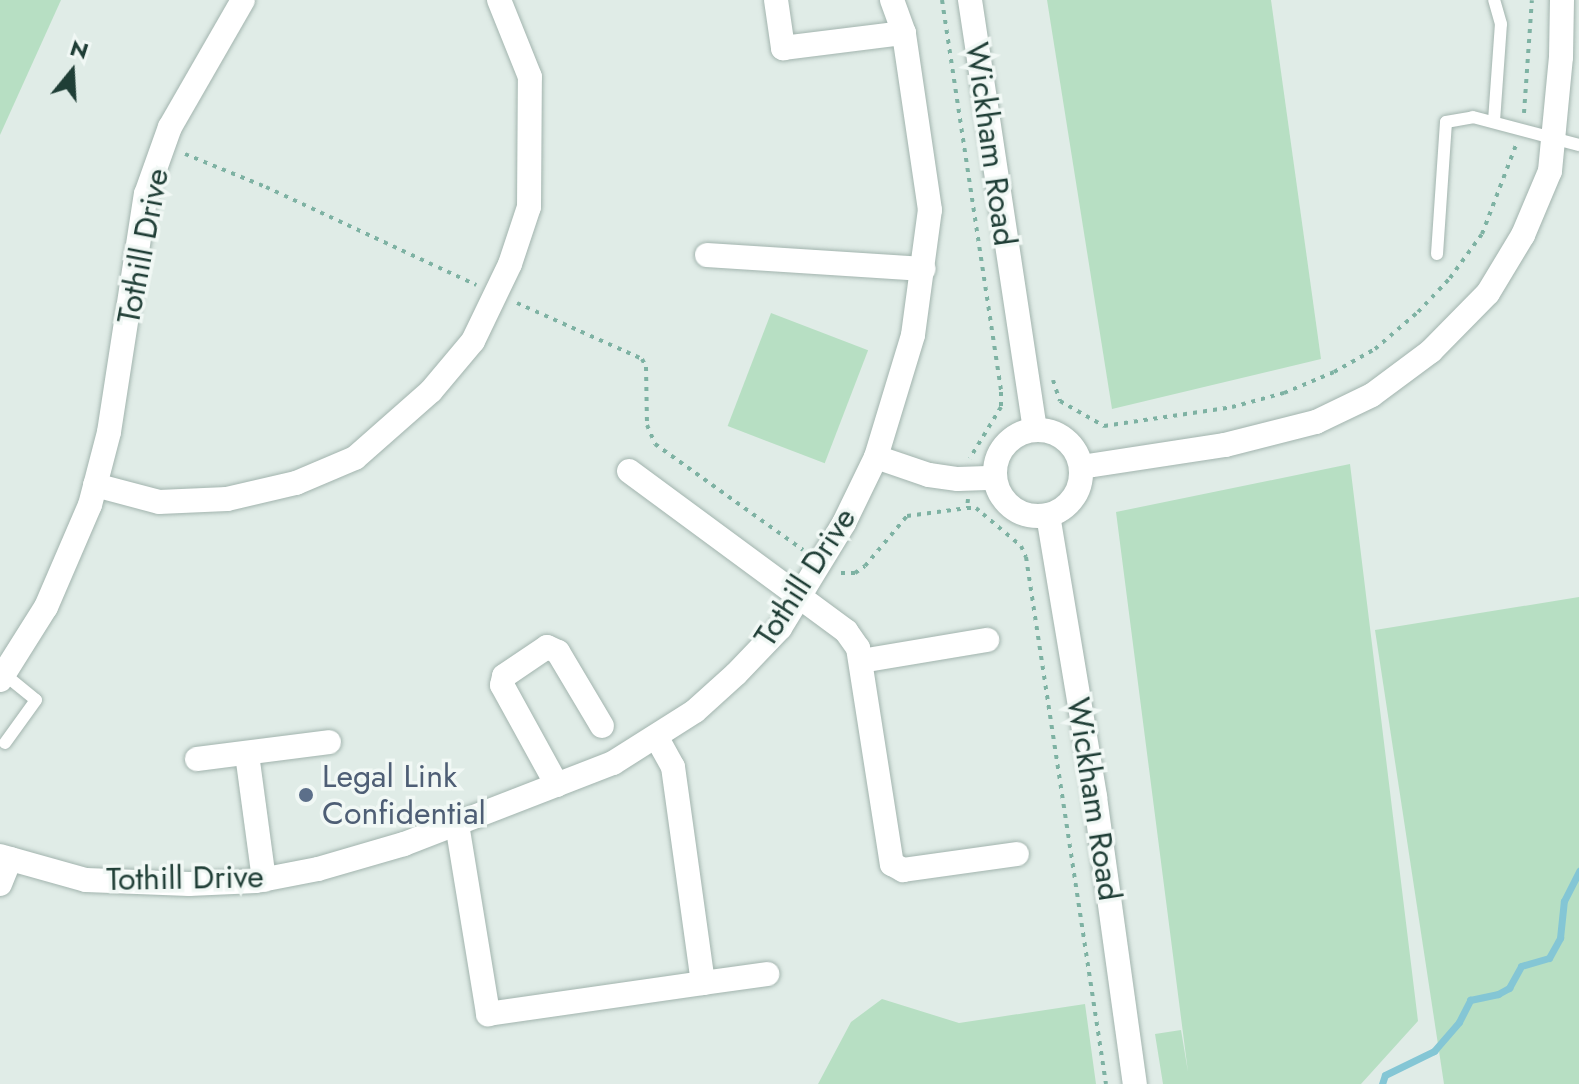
<!DOCTYPE html>
<html>
<head>
<meta charset="utf-8">
<style>
	body { margin:0 }
	#map { position:relative; width:1579px; height:1084px; overflow:hidden; background:#e0ece7; font-family:Jost,sans-serif }
	div>[style] { position:absolute }
	.green>* { inset:0; background:#b7dfc3; transform-origin:0 0 }
	.stream>* { height:7px; margin:-3.5px; padding:0 3.5px; transform-origin:3.5px; border-radius:3.5px; background:#84c6d5 }
	.path>* { height:4px; margin-top:-2px; transform-origin:0; background:repeating-linear-gradient(90deg,#7eb2a3 0 4px,transparent 0 10px) }
	.roads { filter:drop-shadow(0 0 2px #a2b4ae) drop-shadow(0 0 2px #a2b4ae) }
	.service>* { height:12px; margin:-6px; padding:0 6px; transform-origin:6px; border-radius:6px; background:#fff }
	.minor>* { height:24px; margin:-12px; padding:0 12px; transform-origin:12px; border-radius:12px; background:#fff }
	.tertiary>* { height:24px; margin:-12px; padding:0 12px; transform-origin:12px; border-radius:12px; background:#fff }
	.tertiary>.ring { margin:-12px; padding:0; box-sizing:content-box; background:none; border:24px solid #fff; border-radius:50% }
	.dots>* { width:22px; height:22px; translate:-50% -50%; box-sizing:border-box; border:4px solid #f1f8f5; border-radius:50% }
	span { translate:-50% -50%; white-space:nowrap; text-align:center; line-height:1.15; -webkit-text-stroke:7px #f1f8f5; paint-order:stroke }
	.street-label { font-size:32px; color:#1f3e36 }
	.service-label { font-size:32px; color:#4e5e75 }
	.left { translate:0 -50%; text-align:left }
	.north { position:absolute; left:32px; top:32px; width:80px; height:80px; -webkit-text-stroke:6px #f1f8f5; paint-order:stroke; rotate:18deg; font-size:22px; font-weight:700; line-height:32px; text-align:center; color:#1f3e36 }
	.north::after { content:''; display:block; margin:auto; width:28px; height:36px; background:#1f3e36; clip-path:polygon(50% 0,100% 100%,50% 72%,0 100%) }
</style>
</head>
<body>
<div id="map">
	<div class="green">
		<div style="clip-path:polygon(0 0,61px 0,0 135px)"></div>
		<div style="clip-path:polygon(1047px 0,1271px 0,1321px 359px,1112px 409px)"></div>
		<div style="left:771px;top:313px;width:104px;height:121px;rotate:21deg"></div>
		<div style="clip-path:polygon(1350px 464px,1418px 1021px,1361px 1084px,1163px 1084px,1155px 1034px,1181px 1030px,1188px 1072px,1116px 512px)"></div>
		<div style="clip-path:polygon(1579px 597px,1579px 1084px,1444px 1084px,1375px 630px)"></div>
		<div style="clip-path:polygon(882px 999px,959px 1023px,1085px 1004px,1096px 1084px,818px 1084px,851px 1022px)"></div>
	</div>
	<div class="stream">
		<div style="left:1382px;top:1084px;width:9px;rotate:-72deg"></div>
		<div style="left:1385px;top:1075px;width:55px;rotate:-26.1deg"></div>
		<div style="left:1434px;top:1051px;width:38px;rotate:-49deg"></div>
		<div style="left:1459px;top:1022px;width:25px;rotate:-63deg"></div>
		<div style="left:1470px;top:1000px;width:29px;rotate:-12deg"></div>
		<div style="left:1498px;top:994px;width:13px;rotate:-29deg"></div>
		<div style="left:1509px;top:988px;width:25px;rotate:-61deg"></div>
		<div style="left:1521px;top:966px;width:29px;rotate:-16deg"></div>
		<div style="left:1549px;top:958px;width:23px;rotate:-61deg"></div>
		<div style="left:1560px;top:938px;width:37px;rotate:-84deg"></div>
		<div style="left:1564px;top:901px;width:34px;rotate:-63deg"></div>
	</div>
	<div class="path">
		<div style="left:942px;top:0;width:396px;rotate:81.4deg"></div>
		<div style="left:1001px;top:392px;width:15px;rotate:90deg"></div>
		<div style="left:1001px;top:407px;width:60px;rotate:121.3deg"></div>
		<div style="left:1524px;top:113px;width:113px;rotate:-86deg"></div>
		<div style="left:185px;top:154px;width:87px;rotate:22.2deg"></div>
		<div style="left:266px;top:187px;width:232px;rotate:25deg"></div>
		<div style="left:517px;top:303px;width:137px;rotate:24.1deg"></div>
		<div style="left:642px;top:359px;width:9px;rotate:63deg"></div>
		<div style="left:646px;top:367px;width:58px;rotate:89deg"></div>
		<div style="left:647px;top:425px;width:21px;rotate:67deg"></div>
		<div style="left:655px;top:444px;width:182px;rotate:35.6deg"></div>
		<div style="left:1053px;top:380px;width:22px;rotate:72deg"></div>
		<div style="left:1060px;top:401px;width:51px;rotate:29.6deg"></div>
		<div style="left:1104px;top:426px;width:129px;rotate:-8.4deg"></div>
		<div style="left:1232px;top:407px;width:54px;rotate:-15.1deg"></div>
		<div style="left:1284px;top:393px;width:54px;rotate:-22.8deg"></div>
		<div style="left:1334px;top:372px;width:47px;rotate:-29.3deg"></div>
		<div style="left:1375px;top:349px;width:57px;rotate:-40.7deg"></div>
		<div style="left:1418px;top:312px;width:47px;rotate:-46.7deg"></div>
		<div style="left:1450px;top:278px;width:54px;rotate:-54deg"></div>
		<div style="left:1482px;top:234px;width:95px;rotate:-69.1deg"></div>
		<div style="left:968px;top:499px;width:9px;rotate:96deg"></div>
		<div style="left:967px;top:508px;width:9px"></div>
		<div style="left:976px;top:508px;width:9px;rotate:41deg"></div>
		<div style="left:983px;top:514px;width:50px;rotate:40.1deg"></div>
		<div style="left:1021px;top:546px;width:12px;rotate:66deg"></div>
		<div style="left:1026px;top:557px;width:533px;rotate:81.37deg"></div>
		<div style="left:841px;top:573px;width:14px"></div>
		<div style="left:855px;top:573px;width:12px;rotate:-35deg"></div>
		<div style="left:865px;top:566px;width:65px;rotate:-50deg"></div>
		<div style="left:907px;top:516px;width:61px;rotate:-7.6deg"></div>
	</div>
	<div class="roads">
		<div class="service">
			<div style="left:1494px;top:121px;width:97px;rotate:-85.9deg"></div>
			<div style="left:1501px;top:24px;width:25px;rotate:-106deg"></div>
			<div style="left:1437px;top:254px;width:132px;rotate:-86.1deg"></div>
			<div style="left:1446px;top:122px;width:27px;rotate:-10deg"></div>
			<div style="left:1473px;top:117px;width:110px;rotate:14.8deg"></div>
			<div style="left:4px;top:674px;width:41px;rotate:39.1deg"></div>
			<div style="left:36px;top:700px;width:53px;rotate:125.8deg"></div>
		</div>
		<div class="minor">
			<div style="left:776px;top:0;width:49px;rotate:81.7deg"></div>
			<div style="left:783px;top:48px;width:122px;rotate:-7.1deg"></div>
			<div style="left:707px;top:255px;width:217px;rotate:3.7deg"></div>
			<div style="left:876px;top:457px;width:56px;rotate:18.8deg"></div>
			<div style="left:929px;top:475px;width:29px;rotate:8deg"></div>
			<div style="left:958px;top:479px;width:37px;rotate:-2deg"></div>
			<div style="left:1081px;top:467px;width:146px;rotate:-8.7deg"></div>
			<div style="left:1225px;top:445px;width:94px;rotate:-14.2deg"></div>
			<div style="left:1316px;top:422px;width:62px;rotate:-25.7deg"></div>
			<div style="left:1372px;top:395px;width:74px;rotate:-36.7deg"></div>
			<div style="left:1431px;top:351px;width:81px;rotate:-45.5deg"></div>
			<div style="left:1488px;top:293px;width:68px;rotate:-58.9deg"></div>
			<div style="left:1523px;top:235px;width:69px;rotate:-67.1deg"></div>
			<div style="left:1550px;top:171px;width:115px;rotate:-84.5deg"></div>
			<div style="left:1561px;top:57px;width:57px;rotate:-89deg"></div>
			<div style="left:629px;top:471px;width:270px;rotate:36.4deg"></div>
			<div style="left:846px;top:631px;width:21px;rotate:55deg"></div>
			<div style="left:858px;top:648px;width:219px;rotate:81.1deg"></div>
			<div style="left:892px;top:864px;width:13px;rotate:29deg"></div>
			<div style="left:903px;top:870px;width:115px;rotate:-8deg"></div>
			<div style="left:95px;top:485px;width:66px;rotate:14.9deg"></div>
			<div style="left:159px;top:502px;width:68px;rotate:-2.5deg"></div>
			<div style="left:227px;top:499px;width:71px;rotate:-13.1deg"></div>
			<div style="left:296px;top:483px;width:64px;rotate:-23deg"></div>
			<div style="left:355px;top:458px;width:101px;rotate:-41.4deg"></div>
			<div style="left:431px;top:391px;width:65px;rotate:-50deg"></div>
			<div style="left:473px;top:341px;width:85px;rotate:-64.3deg"></div>
			<div style="left:510px;top:264px;width:60px;rotate:-71.6deg"></div>
			<div style="left:529px;top:207px;width:130px;rotate:-89.6deg"></div>
			<div style="left:530px;top:77px;width:83px;rotate:-111.9deg"></div>
			<div style="left:861px;top:661px;width:128px;rotate:-9.5deg"></div>
			<div style="left:0;top:680px;width:86px;rotate:-57.8deg"></div>
			<div style="left:46px;top:607px;width:111px;rotate:-66.7deg"></div>
			<div style="left:90px;top:505px;width:75px;rotate:-75.4deg"></div>
			<div style="left:109px;top:432px;width:241px;rotate:-81.2deg"></div>
			<div style="left:146px;top:194px;width:71px;rotate:-70.3deg"></div>
			<div style="left:170px;top:127px;width:146px;rotate:-60.1deg"></div>
			<div style="left:247px;top:754px;width:127px;rotate:82.3deg"></div>
			<div style="left:197px;top:759px;width:133px;rotate:-7.3deg"></div>
			<div style="left:557px;top:785px;width:114px;rotate:-118.8deg"></div>
			<div style="left:502px;top:685px;width:9px;rotate:-77deg"></div>
			<div style="left:504px;top:676px;width:52px;rotate:-34deg"></div>
			<div style="left:547px;top:647px;width:12px;rotate:24deg"></div>
			<div style="left:558px;top:652px;width:86px;rotate:59.3deg"></div>
			<div style="left:457px;top:824px;width:193px;rotate:80.7deg"></div>
			<div style="left:488px;top:1014px;width:217px;rotate:-8.2deg"></div>
			<div style="left:703px;top:983px;width:218px;rotate:-97.9deg"></div>
			<div style="left:673px;top:767px;width:35px;rotate:-119deg"></div>
			<div style="left:0;top:856px;width:89px;rotate:15.6deg"></div>
			<div style="left:86px;top:880px;width:103px;rotate:2.2deg"></div>
			<div style="left:189px;top:884px;width:67px;rotate:-2.6deg"></div>
			<div style="left:256px;top:881px;width:63px;rotate:-11deg"></div>
			<div style="left:318px;top:869px;width:90px;rotate:-16.2deg"></div>
			<div style="left:404px;top:844px;width:224px;rotate:-21.2deg"></div>
			<div style="left:613px;top:763px;width:97px;rotate:-32.4deg"></div>
			<div style="left:695px;top:711px;width:55px;rotate:-42.1deg"></div>
			<div style="left:736px;top:674px;width:64px;rotate:-46.3deg"></div>
			<div style="left:780px;top:628px;width:123px;rotate:-58.6deg"></div>
			<div style="left:844px;top:523px;width:73px;rotate:-64.1deg"></div>
			<div style="left:876px;top:457px;width:127px;rotate:-73.1deg"></div>
			<div style="left:913px;top:335px;width:126px;rotate:-82.3deg"></div>
			<div style="left:930px;top:210px;width:179px;rotate:-98.4deg"></div>
			<div style="left:904px;top:33px;width:35px;rotate:-110deg"></div>
			<div style="left:0;top:884px;width:27px;rotate:-68deg"></div>
			<div style="left:703px;top:983px;width:65px;rotate:-8deg"></div>
		</div>
		<div class="tertiary">
			<div style="left:970px;top:0;width:435px;rotate:81.4deg"></div>
			<div class="ring" style="left:995px;top:430px;width:62px;height:62px"></div>
			<div style="left:1048px;top:515px;width:286px;rotate:80.5deg"></div>
			<div style="left:1095px;top:797px;width:290px;rotate:82.1deg"></div>
		</div>
	</div>
	<div class="dots">
		<div style="left:306px;top:795px;background:#5c6f8a"></div>
	</div>
	<div class="street-label">
		<span style="left:991px;top:144px;rotate:82deg">Wickham Road</span>
		<span style="left:143px;top:246px;rotate:-79deg">Tothill Drive</span>
		<span style="left:805px;top:577px;rotate:-57deg">Tothill Drive</span>
		<span style="left:1094px;top:799px;rotate:81deg">Wickham Road</span>
		<span style="left:185px;top:878px;rotate:-1deg">Tothill Drive</span>
	</div>
	<div class="service-label">
		<span class="left" style="left:322px;top:795px">Legal Link<br>Confidential</span>
	</div>
	<div class="north">N</div>
</div>
</body>
</html>
